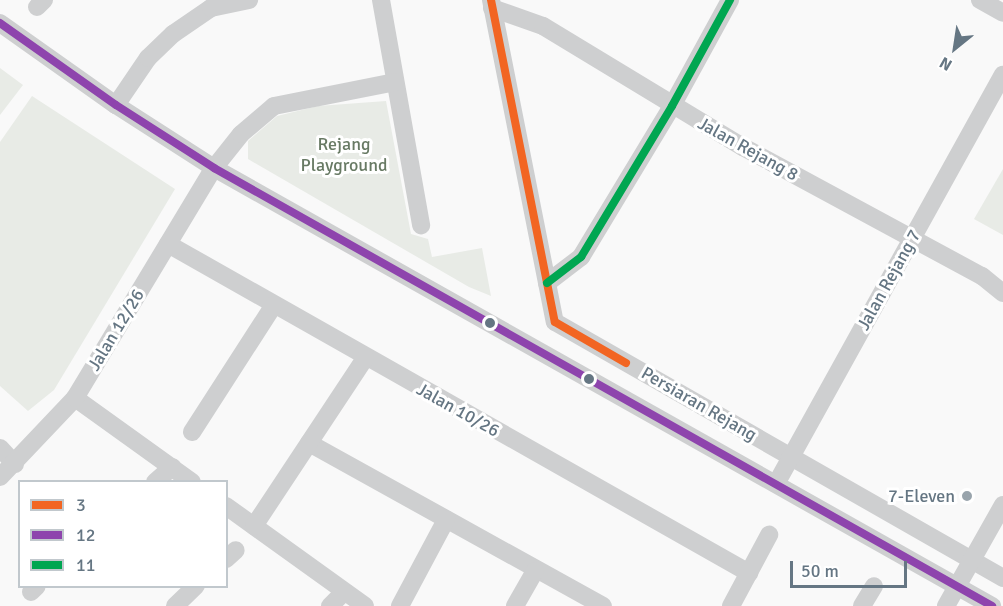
<!DOCTYPE html>
<html>
<head>
<meta charset="utf-8">
<style>
	body { margin:0 }
	#map { position:relative; width:1003px; height:606px; overflow:hidden; background:#f9f9f9; font-family:Signika,sans-serif }
	div>[style] { position:absolute }
	.green>* { inset:0; background:#e8ebe6 }
	.street>* { height:18px; margin:-9px; padding:0 9px; transform-origin:9px; border-radius:9px; background:#cecfd0 }
	.bus-1>* { height:8px; margin:-4px; padding:0 4px; transform-origin:4px; border-radius:4px; background:#f26522 }
	.bus-2>* { height:8px; margin:-4px; padding:0 4px; transform-origin:4px; border-radius:4px; background:#8e44ad }
	.bus-3>* { height:8px; margin:-4px; padding:0 4px; transform-origin:4px; border-radius:4px; background:#00a651 }
	.dots>* { width:16px; height:16px; translate:-50% -50%; box-sizing:border-box; border:3px solid #fff; border-radius:50% }
	span { translate:-50% -50%; white-space:nowrap; text-align:center; line-height:1.15; -webkit-text-stroke:6px #fff; paint-order:stroke }
	.park-label { font-size:18px; color:#687a64 }
	.street-label { font-size:18px; color:#657683 }
	.poi-label { font-size:18px; color:#657683 }
	.right { translate:-100% -50%; text-align:right }
	.legend { position:absolute; left:18px; top:480px; width:210px; height:108px; box-sizing:border-box; background:#fff; border:2px solid #c1c8cd; margin:0; padding:8px 10px; list-style:none; font-size:18px; color:#657683 }
	.legend li { display:flex; align-items:center; gap:12px; height:30px }
	.legend b { width:30px; border:2px solid #c1c8cd }
	.north { position:absolute; left:925px; top:18px; width:60px; height:60px; -webkit-text-stroke:4px #fff; paint-order:stroke; rotate:210deg; font-size:16px; font-weight:700; line-height:24px; text-align:center; color:#657683 }
	.north::after { content:''; display:block; margin:auto; width:21px; height:27px; background:#657683; clip-path:polygon(50% 0,100% 100%,50% 72%,0 100%) }
	.scale { position:absolute; left:790px; top:561px; width:117px; height:27px; box-sizing:border-box; border:3px solid #657683; border-top:0; padding-left:8px; font-size:18px; line-height:21px; white-space:nowrap; color:#657683; -webkit-text-stroke:4px #fff; paint-order:stroke }
</style>
</head>
<body>
<div id="map">
	<div class="green">
		<div style="clip-path:polygon(0 68px,23px 85px,0 115px)"></div>
		<div style="clip-path:polygon(32px 96px,175px 189px,54px 390px,28px 411px,0 386px,0 142px)"></div>
		<div style="clip-path:polygon(386px 101px,411px 234px,428px 239px,432px 257px,482px 248px,491px 296px,469px 287px,248px 159px,248px 141px,277px 116px,318px 106px)"></div>
		<div style="clip-path:polygon(1003px 169px,1003px 235px,974px 219px)"></div>
	</div>
	<div class="street">
		<div style="left:381px;top:0;width:229px;rotate:79.9deg"></div>
		<div style="left:491px;top:0;width:328px;rotate:78.8deg"></div>
		<div style="left:555px;top:322px;width:516px;rotate:29.74deg"></div>
		<div style="left:980px;top:0;width:26px;rotate:29deg"></div>
		<div style="left:37px;top:7px;width:10px;rotate:-45deg"></div>
		<div style="left:492px;top:8px;width:54px;rotate:19.4deg"></div>
		<div style="left:543px;top:26px;width:234px;rotate:31.2deg"></div>
		<div style="left:743px;top:147px;width:272px;rotate:28.4deg"></div>
		<div style="left:982px;top:276px;width:27px;rotate:39deg"></div>
		<div style="left:0;top:23px;width:142px;rotate:35.3deg"></div>
		<div style="left:116px;top:105px;width:117px;rotate:32.7deg"></div>
		<div style="left:214px;top:168px;width:893px;rotate:29.38deg"></div>
		<div style="left:116px;top:105px;width:57px;rotate:-55.8deg"></div>
		<div style="left:148px;top:58px;width:35px;rotate:-44deg"></div>
		<div style="left:173px;top:34px;width:46px;rotate:-34.4deg"></div>
		<div style="left:211px;top:8px;width:39px;rotate:-12deg"></div>
		<div style="left:168px;top:244px;width:668px;rotate:29.52deg"></div>
		<div style="left:547px;top:283px;width:43px;rotate:-37.4deg"></div>
		<div style="left:581px;top:257px;width:176px;rotate:-58.9deg"></div>
		<div style="left:672px;top:106px;width:121px;rotate:-61.3deg"></div>
		<div style="left:75px;top:398px;width:144px;rotate:35.7deg"></div>
		<div style="left:192px;top:432px;width:151px;rotate:-57.2deg"></div>
		<div style="left:309px;top:443px;width:336px;rotate:29deg"></div>
		<div style="left:0;top:448px;width:22px;rotate:47deg"></div>
		<div style="left:0;top:477px;width:109px;rotate:-46.5deg"></div>
		<div style="left:75px;top:398px;width:269px;rotate:-58.9deg"></div>
		<div style="left:214px;top:168px;width:43px;rotate:-51.5deg"></div>
		<div style="left:241px;top:134px;width:43px;rotate:-40.3deg"></div>
		<div style="left:274px;top:106px;width:123px;rotate:-11.2deg"></div>
		<div style="left:155px;top:482px;width:23px;rotate:-41deg"></div>
		<div style="left:776px;top:484px;width:468px;rotate:-61deg"></div>
		<div style="left:226px;top:506px;width:171px;rotate:35.7deg"></div>
		<div style="left:254px;top:526px;width:201px;rotate:-56.5deg"></div>
		<div style="left:226px;top:559px;width:13px;rotate:-42deg"></div>
		<div style="left:31px;top:592px;width:8px;rotate:-45deg"></div>
		<div style="left:175px;top:606px;width:29px;rotate:-44deg"></div>
		<div style="left:330px;top:606px;width:20px;rotate:-45deg"></div>
		<div style="left:400px;top:606px;width:98px;rotate:-61.9deg"></div>
		<div style="left:515px;top:606px;width:40px;rotate:-60.3deg"></div>
		<div style="left:731px;top:606px;width:81px;rotate:-61.8deg"></div>
		<div style="left:862px;top:606px;width:23px;rotate:-59deg"></div>
		<div style="left:946px;top:606px;width:116px;rotate:-60.6deg"></div>
	</div>
	<div class="bus-1">
		<div style="left:491px;top:0;width:328px;rotate:78.8deg"></div>
		<div style="left:555px;top:322px;width:82px;rotate:30deg"></div>
	</div>
	<div class="bus-2">
		<div style="left:0;top:23px;width:142px;rotate:35.3deg"></div>
		<div style="left:116px;top:105px;width:117px;rotate:32.7deg"></div>
		<div style="left:214px;top:168px;width:893px;rotate:29.38deg"></div>
	</div>
	<div class="bus-3">
		<div style="left:547px;top:283px;width:43px;rotate:-37.4deg"></div>
		<div style="left:581px;top:257px;width:176px;rotate:-58.9deg"></div>
		<div style="left:672px;top:106px;width:121px;rotate:-61.3deg"></div>
	</div>
	<div class="dots">
		<div style="left:490px;top:323px;background:#657683"></div>
		<div style="left:589px;top:379px;background:#657683"></div>
		<div style="left:967px;top:496px;background:#99a4ac"></div>
	</div>
	<div class="park-label">
		<span style="left:344px;top:155px">Rejang<br>Playground</span>
	</div>
	<div class="street-label">
		<span style="left:748px;top:149px;rotate:29deg">Jalan Rejang 8</span>
		<span style="left:889px;top:280px;rotate:-61deg">Jalan Rejang 7</span>
		<span style="left:116px;top:330px;rotate:-59deg">Jalan 12/26</span>
		<span style="left:699px;top:404px;rotate:30deg">Persiaran Rejang</span>
		<span style="left:458px;top:410px;rotate:29deg">Jalan 10/26</span>
	</div>
	<div class="poi-label">
		<span class="right" style="left:955px;top:496px">7-Eleven</span>
	</div>
	<ul class="legend">
	<li><b style="height:8px;background:#f26522"></b>3</li>
	<li><b style="height:8px;background:#8e44ad"></b>12</li>
	<li><b style="height:8px;background:#00a651"></b>11</li>
	</ul>
	<div class="north">N</div>
	<div class="scale">50 m</div>
</div>
</body>
</html>
